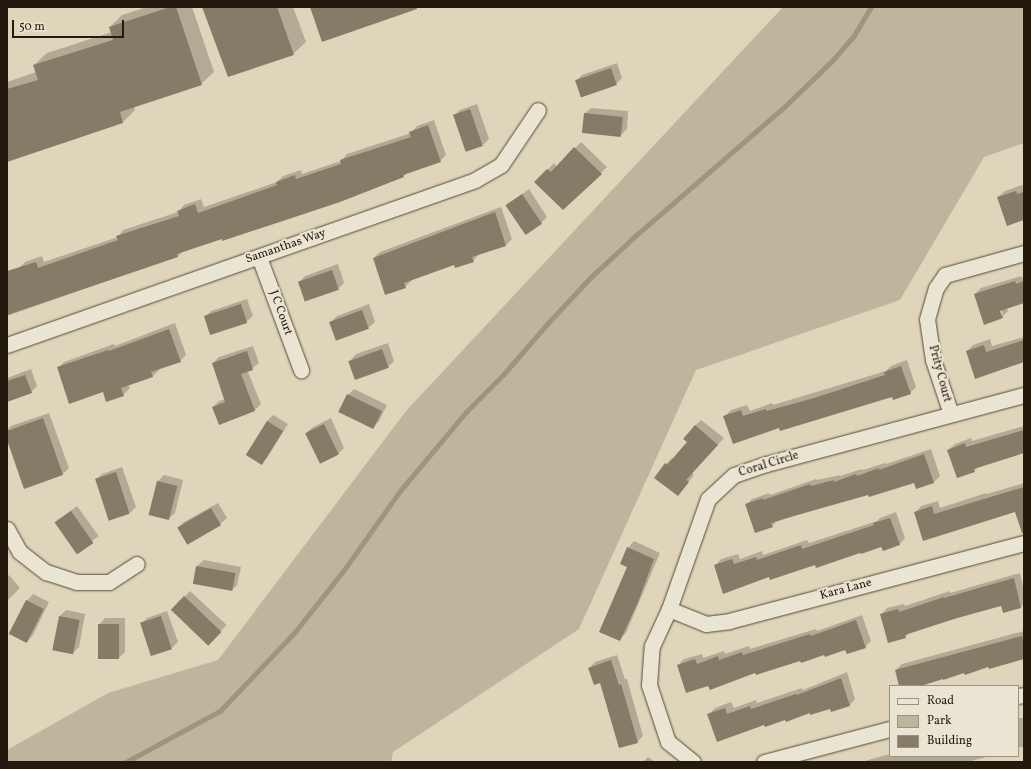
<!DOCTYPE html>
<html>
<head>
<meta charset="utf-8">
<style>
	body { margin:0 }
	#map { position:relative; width:1031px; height:769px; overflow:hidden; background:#dfd5ba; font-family:Vollkorn,serif }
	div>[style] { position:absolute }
	.green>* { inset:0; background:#bfb59d }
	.shadow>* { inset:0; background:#0003; transform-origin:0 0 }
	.stream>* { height:4.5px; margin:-2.25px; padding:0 2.25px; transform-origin:2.25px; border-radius:2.25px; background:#9f957f }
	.building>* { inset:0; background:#857b67; transform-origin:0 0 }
	.roads { filter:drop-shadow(0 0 1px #524938) drop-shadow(0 0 1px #524938) }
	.minor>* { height:15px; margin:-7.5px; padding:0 7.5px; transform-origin:7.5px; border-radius:7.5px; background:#eae4d2 }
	span { translate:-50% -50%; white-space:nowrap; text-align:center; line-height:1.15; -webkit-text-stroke:4px #eae4d2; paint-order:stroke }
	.street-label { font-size:12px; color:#231a0d }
	.frame { position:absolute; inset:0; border:8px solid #231a0d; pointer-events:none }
	.legend { position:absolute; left:889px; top:685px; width:130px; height:72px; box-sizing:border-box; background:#eae4d2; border:1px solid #9a9383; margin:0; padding:5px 7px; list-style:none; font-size:12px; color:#231a0d }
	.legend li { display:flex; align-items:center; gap:8px; height:20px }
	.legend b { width:20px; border:1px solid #9a9383 }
	.scale { position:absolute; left:12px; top:20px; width:112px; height:18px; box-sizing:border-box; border:2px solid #231a0d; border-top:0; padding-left:5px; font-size:12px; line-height:14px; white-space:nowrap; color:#231a0d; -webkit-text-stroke:3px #eae4d2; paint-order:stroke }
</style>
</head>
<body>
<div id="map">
	<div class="green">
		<div style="clip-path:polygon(783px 7px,1024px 7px,1024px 143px,984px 157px,900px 300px,696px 370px,579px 629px,393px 752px,391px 762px,7px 762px,7px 750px,108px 693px,218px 660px,406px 411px)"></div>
	</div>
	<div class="shadow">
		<div style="clip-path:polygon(147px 7px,192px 7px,214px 72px,201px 84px,134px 106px,135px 110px,123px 122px,7px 160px,7px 82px,36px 72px,34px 65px,47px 53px,112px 32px,110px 27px,122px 15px)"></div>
		<div style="clip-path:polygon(203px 7px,293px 7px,306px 42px,293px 54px)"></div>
		<div style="clip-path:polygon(617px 63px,622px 78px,616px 84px,576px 81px,582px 75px)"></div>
		<div style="clip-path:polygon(477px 104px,489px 139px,483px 145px,454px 116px,460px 110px)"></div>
		<div style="clip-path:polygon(591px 108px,628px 111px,627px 129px,621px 135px,584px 114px)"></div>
		<div style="clip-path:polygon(434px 120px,446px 155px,440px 161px,407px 173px,404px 176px,183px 251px,178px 256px,7px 316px,7px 272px,19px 268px,25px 262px,42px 256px,44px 262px,118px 237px,123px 230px,178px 212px,184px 205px,201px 199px,204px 207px,277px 182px,283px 176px,301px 170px,302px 174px,341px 161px,347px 154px,411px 133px,417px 126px)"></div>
		<div style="clip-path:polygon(581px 142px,607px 167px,563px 209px,536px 182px,554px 163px,557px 167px)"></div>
		<div style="clip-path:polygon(1022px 185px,1024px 188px,1024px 219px,998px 197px,1005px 191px)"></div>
		<div style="clip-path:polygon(529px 189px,547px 217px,541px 223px,506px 206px)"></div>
		<div style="clip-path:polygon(501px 207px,512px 239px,506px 245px,479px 254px,473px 261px,455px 264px,411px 279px,411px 281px,405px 287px,374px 258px,380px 252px)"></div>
		<div style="clip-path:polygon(338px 264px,344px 283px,338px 289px,299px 282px,305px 276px)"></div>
		<div style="clip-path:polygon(evenodd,1021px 276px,1022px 278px,1024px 277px,1024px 302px,1007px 307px,1008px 311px,1002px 317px,975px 294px,981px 288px,1021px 276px,998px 306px,1000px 306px,1003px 315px,1001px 315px,998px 306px)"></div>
		<div style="clip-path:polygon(247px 299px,253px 316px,246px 322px,205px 317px,211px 311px)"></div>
		<div style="clip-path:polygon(369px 304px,375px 322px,368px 328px,331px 322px,337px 316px)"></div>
		<div style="clip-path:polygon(175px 323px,186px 355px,180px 361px,158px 369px,159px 370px,153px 376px,128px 385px,130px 388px,123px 395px,104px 391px,58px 368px,64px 362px,114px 344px,115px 346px)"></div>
		<div style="clip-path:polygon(1024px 337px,1024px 362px,976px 377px,967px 351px,973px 345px,990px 339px,992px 346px)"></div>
		<div style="clip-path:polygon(388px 343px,394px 361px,388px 367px,350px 361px,356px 354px)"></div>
		<div style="clip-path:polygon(253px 346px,259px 363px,248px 372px,261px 404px,255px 410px,219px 424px,213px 407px,219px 401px,225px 399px,213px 363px,219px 357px)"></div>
		<div style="clip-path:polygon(907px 360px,916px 387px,910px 393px,893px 396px,779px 427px,725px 416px,731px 410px,747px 405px,750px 411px,772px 403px,773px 405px,886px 371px,891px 366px)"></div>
		<div style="clip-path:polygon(31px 369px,37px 386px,31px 392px,7px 401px,7px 378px)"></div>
		<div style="clip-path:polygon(354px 389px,387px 405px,379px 421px,373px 427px,348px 395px)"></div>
		<div style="clip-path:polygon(49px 413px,69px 468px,63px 474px,24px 487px,7px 437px,7px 430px,11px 426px)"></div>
		<div style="clip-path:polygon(273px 415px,288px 424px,267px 458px,261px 464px,247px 454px,267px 421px)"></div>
		<div style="clip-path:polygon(331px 418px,344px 448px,338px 454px,306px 433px,313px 427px)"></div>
		<div style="clip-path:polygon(701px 420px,724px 438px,692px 473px,694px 475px,678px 495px,666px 464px,672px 458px,674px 460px,689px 442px,695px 426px)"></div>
		<div style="clip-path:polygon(1024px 426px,1024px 452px,980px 465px,974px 471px,948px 450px,955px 444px,971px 438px,972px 441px)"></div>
		<div style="clip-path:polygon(931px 449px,940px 476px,934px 482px,915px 481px,868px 493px,777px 521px,772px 526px,746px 505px,752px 499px,769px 493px,770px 495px,816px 479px,817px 480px,840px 475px,840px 476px,862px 469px,863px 470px,885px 463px,886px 464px)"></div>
		<div style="clip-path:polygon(122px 467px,136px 507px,130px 513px,96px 480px,102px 474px)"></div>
		<div style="clip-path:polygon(164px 475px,183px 480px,175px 513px,168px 519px,158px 481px)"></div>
		<div style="clip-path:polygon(1024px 483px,1024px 510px,1015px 511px,970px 525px,915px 513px,921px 506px,938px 501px,940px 508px,986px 493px,987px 494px)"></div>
		<div style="clip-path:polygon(218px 503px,227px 518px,220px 524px,178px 528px,184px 522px)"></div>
		<div style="left:77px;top:506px;width:37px;height:27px;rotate:54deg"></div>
		<div style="clip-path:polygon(896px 512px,905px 538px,899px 545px,882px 546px,769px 576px,715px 566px,721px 559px,738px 554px,740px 559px,762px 551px,763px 555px,807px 540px,809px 543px,877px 521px,880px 518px)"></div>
		<div style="clip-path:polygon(634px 541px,660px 553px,626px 633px,620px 639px,628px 567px,628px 548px)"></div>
		<div style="clip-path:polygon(204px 560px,241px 567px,237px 585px,231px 591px,194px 584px,197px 566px)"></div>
		<div style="clip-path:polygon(1020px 573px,1024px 590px,1024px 603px,1021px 607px,1002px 605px,910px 632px,905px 637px,881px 615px,887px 608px,904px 604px,905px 606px,950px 591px,950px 593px)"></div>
		<div style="clip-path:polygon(9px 575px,20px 588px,7px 601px,7px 577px)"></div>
		<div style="left:190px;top:591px;width:50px;height:26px;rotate:43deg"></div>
		<div style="clip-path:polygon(33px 594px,49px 602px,33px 635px,27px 642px,27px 601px)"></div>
		<div style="clip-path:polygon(66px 610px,85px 614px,79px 647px,73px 653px,60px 616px)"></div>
		<div style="clip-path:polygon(167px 611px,178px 642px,172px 648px,141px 624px,147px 618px)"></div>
		<div style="clip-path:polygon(862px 615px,871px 641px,865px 647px,825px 653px,709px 685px,678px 665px,684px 659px,702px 654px,703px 658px,724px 651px,725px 654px,749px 646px,750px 649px,816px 629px,817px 631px)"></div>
		<div style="clip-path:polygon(105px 618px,125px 618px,125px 652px,119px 658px,99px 625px)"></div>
		<div style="clip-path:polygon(1024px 631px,1024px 657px,943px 677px,916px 686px,900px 686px,896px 670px,902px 664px)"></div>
		<div style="clip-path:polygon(617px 655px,625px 679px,627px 679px,643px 736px,637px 742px,600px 682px,589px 668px,595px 662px)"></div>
		<div style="clip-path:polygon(847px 672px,855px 699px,849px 706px,831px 707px,765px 724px,709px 714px,715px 708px,731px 702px,734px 708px,756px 700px,757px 703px,802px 688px,803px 690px)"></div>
		<div style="left:1024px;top:718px;width:29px;height:6px;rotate:90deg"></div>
		<div style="clip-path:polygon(890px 754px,890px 756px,990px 756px,968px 762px,861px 762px)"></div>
		<div style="clip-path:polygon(648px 757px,655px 762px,643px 762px)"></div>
	</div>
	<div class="stream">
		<div style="left:126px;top:762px;width:107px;rotate:-28.5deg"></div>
		<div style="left:220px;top:711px;width:109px;rotate:-46.5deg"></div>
		<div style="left:295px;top:632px;width:79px;rotate:-51.7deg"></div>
		<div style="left:344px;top:570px;width:97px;rotate:-54.7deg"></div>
		<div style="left:400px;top:491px;width:103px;rotate:-50.1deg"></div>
		<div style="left:466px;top:412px;width:52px;rotate:-45deg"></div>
		<div style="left:503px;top:375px;width:69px;rotate:-49.1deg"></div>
		<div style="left:548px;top:323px;width:62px;rotate:-47deg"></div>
		<div style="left:590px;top:278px;width:59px;rotate:-42.9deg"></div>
		<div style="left:633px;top:238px;width:196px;rotate:-40.9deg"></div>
		<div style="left:781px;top:110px;width:71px;rotate:-43.9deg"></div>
		<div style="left:832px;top:61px;width:32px;rotate:-49deg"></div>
		<div style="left:853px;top:37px;width:35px;rotate:-59deg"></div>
	</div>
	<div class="building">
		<div style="clip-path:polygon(170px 7px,176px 7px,202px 85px,120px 112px,123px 123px,7px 162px,7px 89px,38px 80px,33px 65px,113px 40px,109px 27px)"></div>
		<div style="clip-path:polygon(202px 7px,277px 7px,294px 55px,228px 77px)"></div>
		<div style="clip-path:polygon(310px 7px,416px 7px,417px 9px,322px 42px)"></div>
		<div style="left:611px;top:68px;width:18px;height:38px;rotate:71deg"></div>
		<div style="left:470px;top:109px;width:39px;height:18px;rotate:71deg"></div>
		<div style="left:584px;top:113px;width:39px;height:20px;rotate:6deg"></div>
		<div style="clip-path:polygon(428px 125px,441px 162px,403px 175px,404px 177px,340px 202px,222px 241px,222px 239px,177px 254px,178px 257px,7px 315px,7px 271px,36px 262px,38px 268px,118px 240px,116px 236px,179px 216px,177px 211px,195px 204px,198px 213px,277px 185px,276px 182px,295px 175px,296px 179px,341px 164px,340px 160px,411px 137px,409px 132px)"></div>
		<div style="clip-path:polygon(574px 147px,602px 174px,563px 210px,534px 182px,547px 169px,551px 172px)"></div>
		<div style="clip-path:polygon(1016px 191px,1017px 194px,1024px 192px,1024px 220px,1007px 226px,997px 197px)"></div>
		<div style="left:522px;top:194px;width:36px;height:20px;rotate:56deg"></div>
		<div style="clip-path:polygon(495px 212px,506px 246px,472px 257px,474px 262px,455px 268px,454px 265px,404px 283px,406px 288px,385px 295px,373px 258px)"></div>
		<div style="left:332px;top:270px;width:21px;height:36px;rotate:71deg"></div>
		<div style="clip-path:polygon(1015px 281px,1016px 284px,1024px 281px,1024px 303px,1000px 311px,1003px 318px,984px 325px,974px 294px)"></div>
		<div style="left:241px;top:304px;width:20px;height:39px;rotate:72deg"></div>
		<div style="left:362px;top:310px;width:20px;height:35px;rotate:70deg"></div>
		<div style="clip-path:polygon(169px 329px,181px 362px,151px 372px,153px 377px,121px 388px,124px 396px,106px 402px,103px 392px,69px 404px,57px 367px,108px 350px,109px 351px)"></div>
		<div style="clip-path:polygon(1024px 340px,1024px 362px,975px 379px,966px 351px,984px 345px,986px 352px)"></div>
		<div style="left:382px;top:349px;width:20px;height:36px;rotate:70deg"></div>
		<div style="clip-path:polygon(247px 351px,253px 370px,241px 374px,255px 411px,219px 425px,212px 407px,225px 402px,212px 363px)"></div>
		<div style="clip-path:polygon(901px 366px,911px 394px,893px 400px,892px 397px,780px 431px,779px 428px,733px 444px,723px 416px,741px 410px,743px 416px,766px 409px,767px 411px,814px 398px,885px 375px,884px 372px)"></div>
		<div style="clip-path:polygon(25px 375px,32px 393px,7px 402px,7px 381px)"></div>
		<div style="left:347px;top:394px;width:39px;height:20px;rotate:26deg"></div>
		<div style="clip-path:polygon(43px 418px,63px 475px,24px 489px,7px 440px,7px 431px)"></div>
		<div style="left:267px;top:421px;width:19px;height:40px;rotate:32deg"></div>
		<div style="left:324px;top:424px;width:34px;height:21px;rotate:64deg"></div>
		<div style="clip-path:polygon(695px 425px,718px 445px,686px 480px,689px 482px,678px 496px,654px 478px,665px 463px,667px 465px,687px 442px,683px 439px)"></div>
		<div style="clip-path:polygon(1024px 430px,1024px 453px,974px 469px,975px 472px,957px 478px,947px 450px,965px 443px,966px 447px)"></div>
		<div style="clip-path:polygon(924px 454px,934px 483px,916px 489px,914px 483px,869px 497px,868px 495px,794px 516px,771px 523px,773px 527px,755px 533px,745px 504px,763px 498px,763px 500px,810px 484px,811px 486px,834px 480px,834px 482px,856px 474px,857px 476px,879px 468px,879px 470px)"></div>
		<div style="left:116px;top:472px;width:44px;height:22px;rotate:72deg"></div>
		<div style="left:157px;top:481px;width:21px;height:35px;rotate:14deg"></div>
		<div style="clip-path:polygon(1024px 487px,1024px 533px,1022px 533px,1015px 512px,923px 541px,914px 512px,932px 506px,934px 514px)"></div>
		<div style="left:211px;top:508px;width:20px;height:39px;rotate:60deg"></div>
		<div style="left:71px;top:511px;width:39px;height:20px;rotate:55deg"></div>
		<div style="clip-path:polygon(890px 518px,900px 545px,883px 551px,881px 547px,861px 554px,860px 553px,816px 568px,815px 565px,770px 580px,769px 577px,723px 594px,714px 565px,732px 559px,734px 564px,756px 557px,757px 560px,801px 545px,802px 549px,874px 525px,873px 523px)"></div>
		<div style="clip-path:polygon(627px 547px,654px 559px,638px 602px,620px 641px,599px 632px,627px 567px,620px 564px)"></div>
		<div style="left:196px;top:566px;width:40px;height:18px;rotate:10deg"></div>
		<div style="clip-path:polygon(1014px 578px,1021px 608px,1003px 613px,1001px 606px,957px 618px,905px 635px,906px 638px,888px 643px,880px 614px,898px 609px,899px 612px,944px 597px,944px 598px)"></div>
		<div style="left:184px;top:596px;width:52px;height:19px;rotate:44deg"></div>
		<div style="left:26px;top:600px;width:20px;height:38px;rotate:27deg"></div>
		<div style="left:59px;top:616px;width:21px;height:35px;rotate:11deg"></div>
		<div style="left:161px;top:616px;width:35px;height:22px;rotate:72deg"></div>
		<div style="clip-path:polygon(856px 620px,866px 648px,847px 654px,845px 650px,825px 657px,824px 655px,801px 663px,800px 661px,756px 675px,755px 673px,710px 690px,708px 686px,686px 693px,677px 665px,695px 659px,697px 664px,718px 656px,719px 660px,742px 652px,743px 655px,810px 634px,811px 636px)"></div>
		<div style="left:98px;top:624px;width:21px;height:35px"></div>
		<div style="clip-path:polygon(1022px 636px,1024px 644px,1024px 659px,989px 669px,988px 667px,965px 675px,964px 673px,943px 680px,943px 679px,921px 686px,899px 686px,895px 670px)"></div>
		<div style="clip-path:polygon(611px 660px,619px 685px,621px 684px,638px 743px,619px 748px,600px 683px,594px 685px,588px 668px)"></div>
		<div style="clip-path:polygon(841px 678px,850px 706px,831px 712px,830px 709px,810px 715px,810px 713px,786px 722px,785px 720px,765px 727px,764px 725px,717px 742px,707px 714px,725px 708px,727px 714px,750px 706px,751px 709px,796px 694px,797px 695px)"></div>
	</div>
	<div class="roads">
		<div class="minor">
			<div style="left:259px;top:257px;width:121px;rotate:69.6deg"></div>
			<div style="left:7px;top:345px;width:496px;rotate:-19.4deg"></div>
			<div style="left:475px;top:180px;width:30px;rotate:-30deg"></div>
			<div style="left:501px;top:165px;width:66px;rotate:-56.1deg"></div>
			<div style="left:951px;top:414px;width:57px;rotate:-108.4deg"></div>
			<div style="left:933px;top:360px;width:41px;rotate:-98.3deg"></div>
			<div style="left:927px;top:319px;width:32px;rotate:-74deg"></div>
			<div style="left:936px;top:288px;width:16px;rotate:-55deg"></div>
			<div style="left:945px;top:275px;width:82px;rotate:-15.6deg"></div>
			<div style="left:7px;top:529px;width:26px;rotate:61deg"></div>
			<div style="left:20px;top:552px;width:33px;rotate:38deg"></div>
			<div style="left:46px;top:572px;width:32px;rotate:18deg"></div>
			<div style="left:76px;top:582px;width:33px"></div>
			<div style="left:109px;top:582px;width:33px;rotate:-33deg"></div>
			<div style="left:669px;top:609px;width:40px;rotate:22deg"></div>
			<div style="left:706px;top:624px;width:23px;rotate:-7deg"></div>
			<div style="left:729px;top:621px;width:305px;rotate:-14.8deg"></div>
			<div style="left:1018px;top:696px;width:6px;rotate:-9deg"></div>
			<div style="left:693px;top:762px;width:32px;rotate:-141deg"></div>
			<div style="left:668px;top:742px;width:60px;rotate:-108.4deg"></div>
			<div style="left:649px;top:685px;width:39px;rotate:-86deg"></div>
			<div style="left:652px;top:646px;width:41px;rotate:-65.3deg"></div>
			<div style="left:669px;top:609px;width:117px;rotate:-70.5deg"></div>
			<div style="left:708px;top:499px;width:35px;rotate:-43deg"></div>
			<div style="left:734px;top:475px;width:34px;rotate:-19deg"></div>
			<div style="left:766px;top:464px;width:267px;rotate:-15deg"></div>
			<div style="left:764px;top:762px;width:130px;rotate:-14.7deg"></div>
		</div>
	</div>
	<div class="street-label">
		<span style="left:286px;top:247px;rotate:-19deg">Samanthas Way</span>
		<span style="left:280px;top:313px;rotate:70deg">J C Court</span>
		<span style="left:939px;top:374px;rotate:75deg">Prity Court</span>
		<span style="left:769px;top:465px;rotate:-17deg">Coral Circle</span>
		<span style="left:846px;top:590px;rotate:-15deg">Kara Lane</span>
	</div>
	<div class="frame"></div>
	<ul class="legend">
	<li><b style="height:5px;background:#eae4d2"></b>Road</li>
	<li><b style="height:11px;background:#bfb59d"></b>Park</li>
	<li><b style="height:11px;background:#857b67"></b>Building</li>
	</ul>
	<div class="scale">50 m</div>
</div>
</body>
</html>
